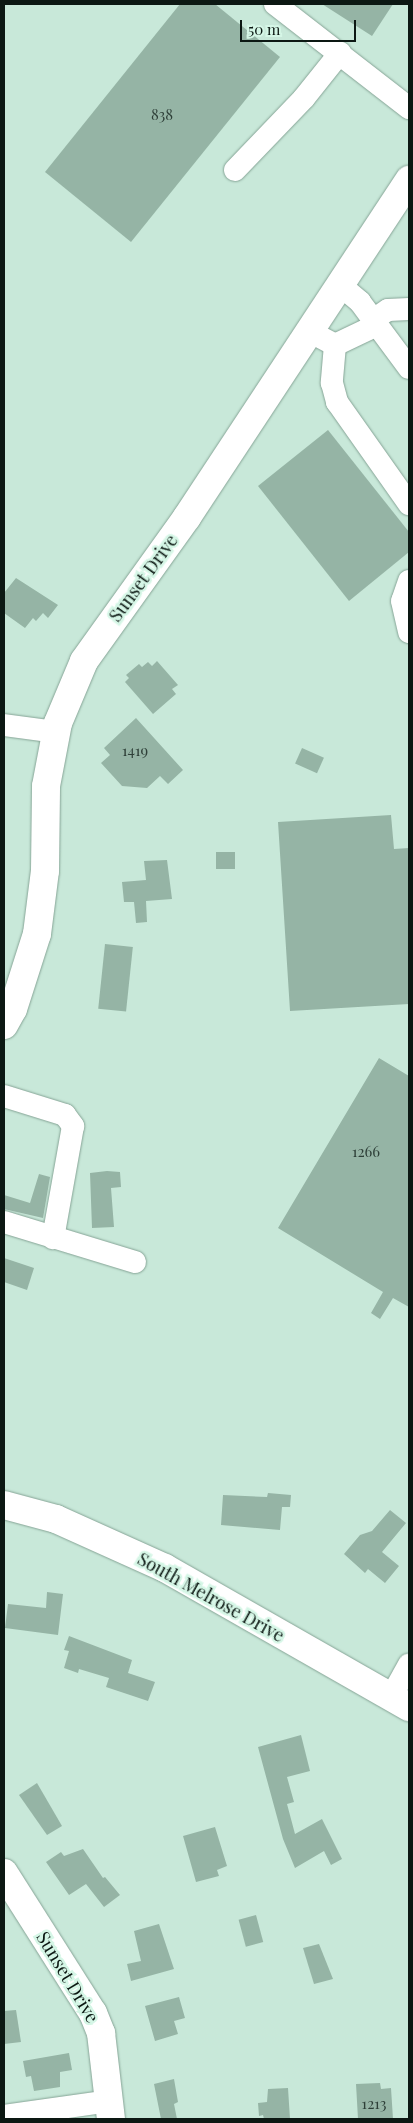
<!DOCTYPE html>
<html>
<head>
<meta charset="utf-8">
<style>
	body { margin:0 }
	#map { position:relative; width:413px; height:2123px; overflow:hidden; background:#c8e8d9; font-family:"Playfair Display",serif }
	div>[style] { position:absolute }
	.building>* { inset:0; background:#95b4a5; transform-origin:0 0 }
	.roads { filter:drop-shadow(0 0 1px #86a496) drop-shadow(0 0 1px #86a496) }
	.minor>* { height:22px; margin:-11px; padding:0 11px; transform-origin:11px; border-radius:11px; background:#fff }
	.major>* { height:28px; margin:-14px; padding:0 14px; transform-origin:14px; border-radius:14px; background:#fff }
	span { translate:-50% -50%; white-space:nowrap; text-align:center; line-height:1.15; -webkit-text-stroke:5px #d5f6e6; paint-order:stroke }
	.number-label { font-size:15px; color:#2e3f38 }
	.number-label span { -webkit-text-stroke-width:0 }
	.street-label { font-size:18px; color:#0c1813 }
	.frame { position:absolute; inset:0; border:5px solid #0c1813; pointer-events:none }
	.scale { position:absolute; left:240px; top:20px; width:116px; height:22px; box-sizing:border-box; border:2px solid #0c1813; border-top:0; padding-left:6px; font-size:15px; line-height:18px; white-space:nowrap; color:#0c1813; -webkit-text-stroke:4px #d5f6e6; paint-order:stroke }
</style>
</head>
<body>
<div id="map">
	<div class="building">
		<div style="clip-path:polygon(180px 4px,215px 4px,280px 57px,131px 242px,45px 172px)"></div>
		<div style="clip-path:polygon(322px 4px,393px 4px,372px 36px)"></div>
		<div style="clip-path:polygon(328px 430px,409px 532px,409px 552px,349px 601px,258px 486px)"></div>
		<div style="clip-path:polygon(16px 578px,58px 605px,48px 618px,43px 613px,36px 621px,33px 618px,25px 628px,4px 613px,4px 593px)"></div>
		<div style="clip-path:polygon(157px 661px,178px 685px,172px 689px,176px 694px,153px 714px,125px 682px,129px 678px,126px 675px,139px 664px,142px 667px,148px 662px,152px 666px)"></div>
		<div style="clip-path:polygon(136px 718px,183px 770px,168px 784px,160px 776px,147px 788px,122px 786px,101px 763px,110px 755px,104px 748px)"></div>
		<div style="left:302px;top:748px;width:24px;height:17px;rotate:24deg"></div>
		<div style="clip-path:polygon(391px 815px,394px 849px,409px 848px,409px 1004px,290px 1011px,278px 822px)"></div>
		<div style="left:216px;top:852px;width:19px;height:17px"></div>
		<div style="clip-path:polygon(167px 860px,172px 899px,146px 901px,147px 922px,136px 923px,134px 902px,124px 902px,122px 882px,146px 880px,144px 861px)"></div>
		<div style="left:105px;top:944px;width:28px;height:65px;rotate:6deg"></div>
		<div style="clip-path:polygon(379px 1058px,409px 1076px,409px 1307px,393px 1298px,380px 1319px,371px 1313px,383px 1292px,278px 1228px)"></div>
		<div style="clip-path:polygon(107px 1171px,120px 1172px,121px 1187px,111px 1188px,114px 1227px,92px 1228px,90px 1173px)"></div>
		<div style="clip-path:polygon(39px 1174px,50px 1177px,43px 1218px,4px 1209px,4px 1195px,30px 1203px)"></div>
		<div style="clip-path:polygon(4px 1258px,34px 1268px,27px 1290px,4px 1282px)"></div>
		<div style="clip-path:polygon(268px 1493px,291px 1495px,290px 1507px,282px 1507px,280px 1530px,221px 1525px,223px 1495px,267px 1497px)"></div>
		<div style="clip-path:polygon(390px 1510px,406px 1523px,382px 1552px,399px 1566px,385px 1583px,368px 1569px,365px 1573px,344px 1554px,360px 1535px,372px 1531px)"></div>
		<div style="clip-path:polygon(47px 1592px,63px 1594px,58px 1635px,5px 1628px,8px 1604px,46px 1608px)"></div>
		<div style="clip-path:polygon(69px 1636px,132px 1660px,128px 1673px,155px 1682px,148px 1701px,106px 1687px,109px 1678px,79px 1669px,78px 1673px,64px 1668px,69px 1651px,64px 1650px)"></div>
		<div style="clip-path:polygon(301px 1735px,310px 1771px,287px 1777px,294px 1802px,287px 1804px,295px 1834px,322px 1819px,342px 1859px,331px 1865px,324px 1851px,295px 1868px,283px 1839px,258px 1747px)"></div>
		<div style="clip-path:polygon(37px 1783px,62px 1826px,47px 1835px,19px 1795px)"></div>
		<div style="clip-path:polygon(215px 1827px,227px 1866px,217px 1870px,219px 1876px,196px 1882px,183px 1836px)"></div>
		<div style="clip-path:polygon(83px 1849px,103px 1878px,105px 1877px,120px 1895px,104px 1907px,86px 1884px,69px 1895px,46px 1862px,61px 1852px,64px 1856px)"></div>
		<div style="left:256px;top:1915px;width:28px;height:18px;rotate:75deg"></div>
		<div style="clip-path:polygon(159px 1924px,174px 1969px,131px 1981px,127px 1964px,141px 1961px,134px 1931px)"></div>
		<div style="clip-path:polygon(319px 1944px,333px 1979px,314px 1984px,303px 1948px)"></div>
		<div style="clip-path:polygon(179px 1997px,185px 2018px,174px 2021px,178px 2034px,155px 2041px,145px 2006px)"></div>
		<div style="clip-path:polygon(16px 2010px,21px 2042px,4px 2044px,4px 2011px)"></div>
		<div style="clip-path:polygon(69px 2053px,72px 2070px,60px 2072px,60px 2087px,34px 2091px,31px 2076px,26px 2077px,23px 2061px)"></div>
		<div style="clip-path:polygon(174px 2079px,178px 2102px,174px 2104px,177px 2119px,161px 2119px,154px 2084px)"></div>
		<div style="clip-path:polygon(380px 2083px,381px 2089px,391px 2088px,393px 2119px,358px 2119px,356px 2084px)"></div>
		<div style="clip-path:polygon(288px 2088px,290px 2119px,264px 2119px,263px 2115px,259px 2116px,258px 2103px,267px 2102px,268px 2089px)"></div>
	</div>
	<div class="roads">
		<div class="minor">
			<div style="left:275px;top:4px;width:170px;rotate:37.8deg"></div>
			<div style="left:235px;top:170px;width:100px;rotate:-46.2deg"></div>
			<div style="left:304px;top:98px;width:58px;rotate:-51.3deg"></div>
			<div style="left:340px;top:285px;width:26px;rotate:40deg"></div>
			<div style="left:360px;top:302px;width:82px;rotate:53.4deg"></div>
			<div style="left:373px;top:320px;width:18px;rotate:-34deg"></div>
			<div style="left:388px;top:310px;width:21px;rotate:-3deg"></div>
			<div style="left:322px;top:338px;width:15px;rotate:28deg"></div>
			<div style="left:335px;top:345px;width:47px;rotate:-25.5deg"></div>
			<div style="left:335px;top:345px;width:38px;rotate:95deg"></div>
			<div style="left:332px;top:383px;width:20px;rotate:75deg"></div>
			<div style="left:337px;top:402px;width:125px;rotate:54.8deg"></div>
			<div style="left:409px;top:581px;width:21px;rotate:109deg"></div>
			<div style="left:402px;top:601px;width:32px;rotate:77deg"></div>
			<div style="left:4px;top:725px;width:52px;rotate:7.7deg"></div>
			<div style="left:4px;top:1096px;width:64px;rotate:17.3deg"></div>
			<div style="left:65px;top:1115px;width:14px;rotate:54deg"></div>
			<div style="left:73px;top:1126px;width:114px;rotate:100.1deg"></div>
			<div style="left:4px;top:1222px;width:137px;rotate:17deg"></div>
			<div style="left:391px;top:1697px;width:37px;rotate:-61deg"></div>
			<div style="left:4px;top:2116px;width:106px;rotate:-8.1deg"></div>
		</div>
		<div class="major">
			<div style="left:4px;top:1025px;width:18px;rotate:-61deg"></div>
			<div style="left:13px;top:1009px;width:79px;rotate:-72.3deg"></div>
			<div style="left:37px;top:934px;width:64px;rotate:-82.8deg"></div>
			<div style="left:45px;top:871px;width:85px;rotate:-89.3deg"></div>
			<div style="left:46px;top:786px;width:64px;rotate:-79.2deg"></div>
			<div style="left:58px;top:723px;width:67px;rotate:-67.2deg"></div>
			<div style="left:84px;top:661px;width:177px;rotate:-54.4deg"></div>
			<div style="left:187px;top:517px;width:404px;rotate:-56.6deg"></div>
			<div style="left:4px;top:1505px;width:54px;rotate:15.1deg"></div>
			<div style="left:56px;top:1519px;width:120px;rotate:24.2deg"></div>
			<div style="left:165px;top:1568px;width:281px;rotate:29.7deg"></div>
			<div style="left:4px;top:1873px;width:166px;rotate:57.6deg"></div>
			<div style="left:93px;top:2013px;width:22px;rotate:68deg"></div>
			<div style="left:101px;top:2033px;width:87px;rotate:83.4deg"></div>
		</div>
	</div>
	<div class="number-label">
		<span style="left:162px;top:115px">838</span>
		<span style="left:135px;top:751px">1419</span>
		<span style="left:366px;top:1152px">1266</span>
		<span style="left:374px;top:2104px">1213</span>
	</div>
	<div class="street-label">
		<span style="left:143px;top:578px;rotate:-54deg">Sunset Drive</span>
		<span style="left:211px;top:1597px;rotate:29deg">South Melrose Drive</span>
		<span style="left:68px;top:1977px;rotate:59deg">Sunset Drive</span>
	</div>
	<div class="frame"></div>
	<div class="scale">50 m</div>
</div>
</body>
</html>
